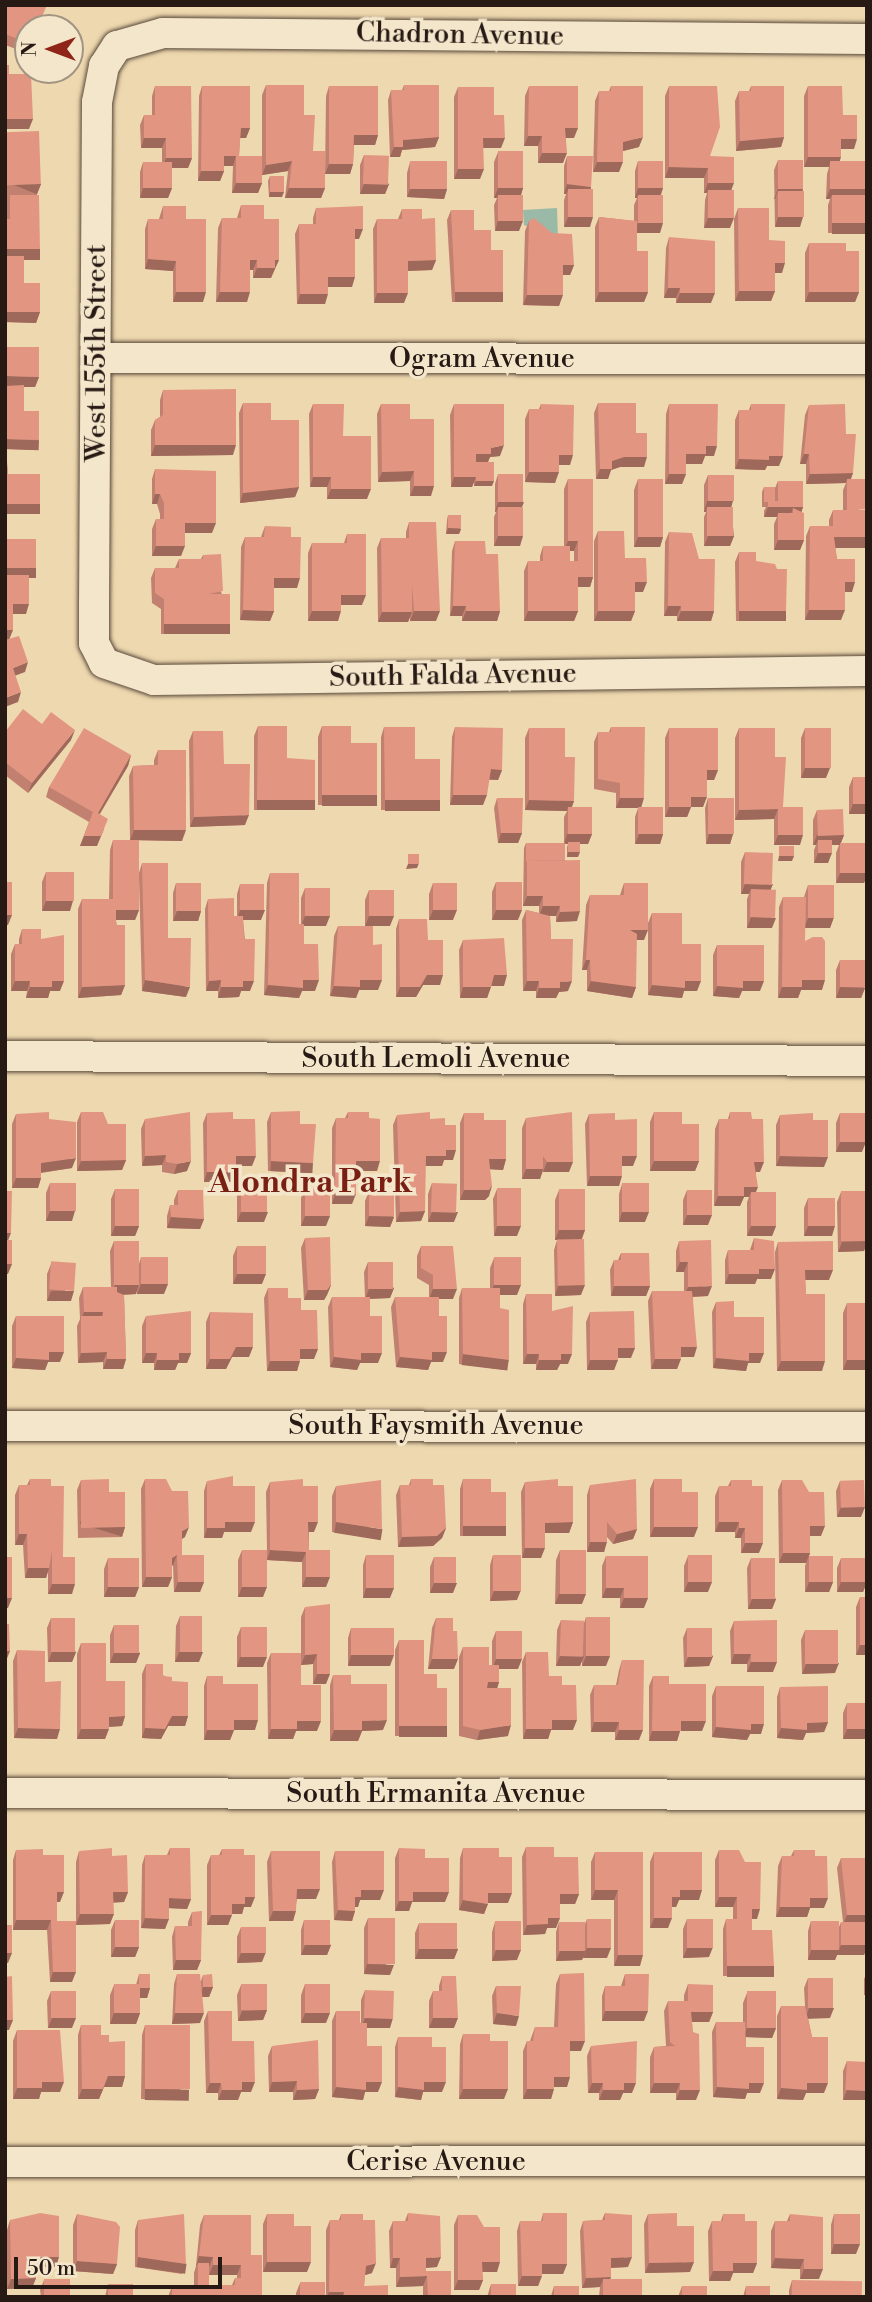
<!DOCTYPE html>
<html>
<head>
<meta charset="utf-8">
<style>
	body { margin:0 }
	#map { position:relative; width:872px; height:2302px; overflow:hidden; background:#eed8af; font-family:"Libre Bodoni",serif }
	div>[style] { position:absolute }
	.water>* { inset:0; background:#9abaa7 }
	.roads { filter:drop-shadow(0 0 2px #59493b) drop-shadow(0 0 2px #59493b) }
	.street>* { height:30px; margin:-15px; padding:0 15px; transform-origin:15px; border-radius:15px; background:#f4e6cb }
	.wall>* { inset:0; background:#c28170; transform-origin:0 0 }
	.shaded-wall>* { inset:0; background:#9e695b; transform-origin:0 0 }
	.building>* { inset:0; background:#e29682; transform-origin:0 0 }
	span { translate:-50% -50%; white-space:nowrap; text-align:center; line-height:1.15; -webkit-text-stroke:7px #f4e6cb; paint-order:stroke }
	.street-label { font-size:28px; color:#271914 }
	.quarter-label { font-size:32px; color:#7a1f14; font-weight:700 }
	.frame { position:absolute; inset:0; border:7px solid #271914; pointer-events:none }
	.north { position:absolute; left:14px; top:14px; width:70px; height:70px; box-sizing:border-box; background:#f4e6cb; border:2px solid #a29482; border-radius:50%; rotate:270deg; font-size:19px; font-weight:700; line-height:28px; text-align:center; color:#271914 }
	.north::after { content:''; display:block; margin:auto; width:24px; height:32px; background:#8f2418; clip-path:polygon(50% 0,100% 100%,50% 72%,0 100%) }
	.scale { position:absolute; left:14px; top:2257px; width:208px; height:32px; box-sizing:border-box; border:4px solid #271914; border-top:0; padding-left:9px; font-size:21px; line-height:24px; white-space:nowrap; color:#271914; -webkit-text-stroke:5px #f4e6cb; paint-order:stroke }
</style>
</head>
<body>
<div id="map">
	<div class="water">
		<div style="clip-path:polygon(557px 208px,558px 238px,524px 225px,523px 210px)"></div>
	</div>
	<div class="roads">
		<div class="street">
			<div style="left:867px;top:39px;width:704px;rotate:-179.51deg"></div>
			<div style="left:163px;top:33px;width:48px;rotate:164.2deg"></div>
			<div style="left:117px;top:46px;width:24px;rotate:123deg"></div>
			<div style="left:104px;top:66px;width:37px;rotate:101deg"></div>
			<div style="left:97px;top:102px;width:501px;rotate:90.34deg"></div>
			<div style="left:94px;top:603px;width:40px;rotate:90deg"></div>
			<div style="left:94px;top:643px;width:22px;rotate:63deg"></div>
			<div style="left:104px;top:663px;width:53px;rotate:18.8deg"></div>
			<div style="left:154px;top:680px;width:713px;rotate:-0.72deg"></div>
			<div style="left:97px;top:358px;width:770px;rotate:0.07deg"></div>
			<div style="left:5px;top:1056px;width:862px;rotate:0.33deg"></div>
			<div style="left:5px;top:1426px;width:862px;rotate:0.07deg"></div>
			<div style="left:5px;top:1793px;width:862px;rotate:0.13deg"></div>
			<div style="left:5px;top:2162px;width:862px;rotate:-0.07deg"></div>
		</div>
	</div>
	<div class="wall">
		<div style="clip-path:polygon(5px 5px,28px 28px,28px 50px,27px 53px,5px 45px)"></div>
		<div style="clip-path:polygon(266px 85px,304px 115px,313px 151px,325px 188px,321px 198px,285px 198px,288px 171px,262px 175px,262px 95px)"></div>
		<div style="clip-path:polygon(404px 85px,439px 137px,435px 147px,402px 150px,400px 157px,390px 157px,388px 100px,391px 90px,402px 90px)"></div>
		<div style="clip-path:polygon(155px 86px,192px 158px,188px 168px,172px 168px,172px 188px,168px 198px,140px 198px,140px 172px,143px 162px,162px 162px,162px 148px,141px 148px,140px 125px,144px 115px,152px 115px,152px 96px)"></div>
		<div style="clip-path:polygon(202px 86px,250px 128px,246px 138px,240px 138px,239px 156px,262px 183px,258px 193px,232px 193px,233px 166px,224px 166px,224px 171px,220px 181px,198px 181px,199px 96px)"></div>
		<div style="clip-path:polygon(329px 86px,378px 135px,375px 145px,354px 145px,353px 164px,350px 174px,325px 174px,326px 96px)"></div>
		<div style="clip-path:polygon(529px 86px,574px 138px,566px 138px,563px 163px,538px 163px,538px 146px,524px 146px,525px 96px)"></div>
		<div style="clip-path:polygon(611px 86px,639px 147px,623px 151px,619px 172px,593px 172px,595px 101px,599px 91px,609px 91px)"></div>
		<div style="clip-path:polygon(669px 86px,710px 156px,732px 190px,730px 228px,704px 228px,705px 200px,707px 193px,704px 193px,704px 178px,665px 178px,665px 96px)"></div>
		<div style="clip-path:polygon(751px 86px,784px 137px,781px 147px,736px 151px,735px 101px,739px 91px,749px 91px)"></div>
		<div style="clip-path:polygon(808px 86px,843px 115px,854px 149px,841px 149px,839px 163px,867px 233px,828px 233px,828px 205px,830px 199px,826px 199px,827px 174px,829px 167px,804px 167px,804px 96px)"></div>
		<div style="clip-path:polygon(458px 87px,494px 115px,501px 148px,483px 148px,480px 179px,454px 179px,454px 97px)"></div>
		<div style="clip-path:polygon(5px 132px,41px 184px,37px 194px,36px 260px,24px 260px,24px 283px,40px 312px,36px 323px,6px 322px,6px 347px,39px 377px,35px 387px,24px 387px,24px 411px,39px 440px,35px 450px,6px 449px,8px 474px,37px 514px,5px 514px)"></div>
		<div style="clip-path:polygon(498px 152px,523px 188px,521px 195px,519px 231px,495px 231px,494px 205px,497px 198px,494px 198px,494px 162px)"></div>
		<div style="clip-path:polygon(364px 155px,389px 184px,385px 194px,360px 194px,360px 165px)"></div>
		<div style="clip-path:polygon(567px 156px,591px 187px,590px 227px,564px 227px,564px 200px,566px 194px,564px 194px,564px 166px)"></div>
		<div style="clip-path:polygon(778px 160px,803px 191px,800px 227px,775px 227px,774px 170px)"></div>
		<div style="clip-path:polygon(638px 161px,663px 188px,661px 195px,660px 233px,637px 233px,637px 251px,648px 292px,644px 302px,595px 302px,595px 227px,599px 217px,634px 221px,634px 205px,637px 198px,635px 198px,635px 171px)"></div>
		<div style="clip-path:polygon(410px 162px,447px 189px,444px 199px,407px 197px,407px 173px)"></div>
		<div style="clip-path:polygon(270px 176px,282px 197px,269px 197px,268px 181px)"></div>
		<div style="clip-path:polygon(241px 205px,264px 219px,275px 270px,274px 270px,271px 278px,253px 278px,253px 270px,250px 270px,247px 302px,216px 302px,218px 228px,222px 218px,237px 218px)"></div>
		<div style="clip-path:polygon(163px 206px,186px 219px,203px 302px,173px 302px,173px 271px,145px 269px,145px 229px,148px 219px,159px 219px)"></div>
		<div style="clip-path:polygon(316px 208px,359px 239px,355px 239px,352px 287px,328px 287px,325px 304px,297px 304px,295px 234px,299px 224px,313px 224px,313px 218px)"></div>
		<div style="clip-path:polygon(738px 208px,769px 240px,782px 273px,775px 273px,775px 291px,771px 301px,735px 301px,734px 219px)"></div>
		<div style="clip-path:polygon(402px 209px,422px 219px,436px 260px,432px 270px,408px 271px,404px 303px,374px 303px,373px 229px,377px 219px,398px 219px)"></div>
		<div style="clip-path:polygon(451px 210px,474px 230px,491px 250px,503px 292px,499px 302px,452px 302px,447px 220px)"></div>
		<div style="clip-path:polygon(529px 221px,574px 265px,570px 275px,563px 275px,559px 306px,523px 305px,525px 231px)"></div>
		<div style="clip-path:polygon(669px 237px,711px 303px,676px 303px,676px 298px,664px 298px,666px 248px)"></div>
		<div style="clip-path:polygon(809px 243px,846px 251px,859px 292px,855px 302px,805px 302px,805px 253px)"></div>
		<div style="clip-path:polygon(163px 390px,233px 455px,151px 456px,151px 430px,155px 420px,160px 417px,160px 400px)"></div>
		<div style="clip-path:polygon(243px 403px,299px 487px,295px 497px,240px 503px,239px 413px)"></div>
		<div style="clip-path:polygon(598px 403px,636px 433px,644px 467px,620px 467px,611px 470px,608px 479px,596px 479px,594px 413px)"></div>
		<div style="clip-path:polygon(313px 404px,343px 436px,367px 499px,327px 499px,327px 487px,310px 487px,309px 414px)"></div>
		<div style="clip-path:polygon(381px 404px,410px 419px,431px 496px,410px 496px,410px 481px,378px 482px,377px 414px)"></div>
		<div style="clip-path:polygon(454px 404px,500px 456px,490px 457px,488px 462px,492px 486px,474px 486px,474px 482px,472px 487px,451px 487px,450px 415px)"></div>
		<div style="clip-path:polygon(541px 404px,570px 465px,559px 465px,555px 483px,525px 482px,525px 419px,529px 409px,539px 409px)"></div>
		<div style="clip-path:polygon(669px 404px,714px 456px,705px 456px,702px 464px,686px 464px,686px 474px,682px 484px,665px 484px,666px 414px)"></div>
		<div style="clip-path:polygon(751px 404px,779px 466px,767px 466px,765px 470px,735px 469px,735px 420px,739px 410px,749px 410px)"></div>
		<div style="clip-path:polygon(809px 405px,846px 434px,853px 473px,851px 479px,867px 547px,835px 547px,837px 559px,852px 592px,845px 592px,841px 620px,805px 620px,806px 536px,810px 526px,829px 526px,829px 520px,833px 510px,843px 510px,843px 490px,846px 483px,806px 484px,806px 464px,800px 464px,805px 415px)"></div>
		<div style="clip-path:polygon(155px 469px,212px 533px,185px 533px,181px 556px,152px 556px,152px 529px,156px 519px,160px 519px,160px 514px,157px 504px,152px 504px,152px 479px)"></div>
		<div style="clip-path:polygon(498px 474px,522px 507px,520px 546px,494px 546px,494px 517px,496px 512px,495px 512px,495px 484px)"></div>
		<div style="clip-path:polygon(708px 475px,731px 507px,734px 536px,730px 546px,704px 546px,704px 517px,706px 512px,704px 512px,704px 485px)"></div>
		<div style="clip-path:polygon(evenodd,568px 479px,593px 577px,590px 587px,578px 587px,578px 611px,574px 621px,524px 621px,524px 571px,528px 561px,540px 561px,540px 556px,543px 546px,564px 546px,564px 489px,568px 479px,570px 551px,574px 551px,574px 561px,570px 561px,570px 551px)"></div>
		<div style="clip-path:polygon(638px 479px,663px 537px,660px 547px,634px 547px,634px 490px)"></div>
		<div style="clip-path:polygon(778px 481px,803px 507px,801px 512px,804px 540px,800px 550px,774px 550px,774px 524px,777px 517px,764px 517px,764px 511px,766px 507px,762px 507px,762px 492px,764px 487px,775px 488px)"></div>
		<div style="clip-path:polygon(448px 515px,461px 529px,459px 534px,446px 534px,447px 520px)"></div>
		<div style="clip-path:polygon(409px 522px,436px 621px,410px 621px,410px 617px,408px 622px,378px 622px,377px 548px,381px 538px,406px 538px,406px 532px)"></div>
		<div style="clip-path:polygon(265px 526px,291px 537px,297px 588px,274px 588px,274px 611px,270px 621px,240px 620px,241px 547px,245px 537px,261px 537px)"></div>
		<div style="clip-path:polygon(598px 531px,625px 558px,643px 592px,635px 592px,635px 611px,631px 621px,594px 621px,594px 541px)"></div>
		<div style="clip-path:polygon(669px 532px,699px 559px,714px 611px,711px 621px,677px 621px,677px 616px,664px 616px,665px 542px)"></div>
		<div style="clip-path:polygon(347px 534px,362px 605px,341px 605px,338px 621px,308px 621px,308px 553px,312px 543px,344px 543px)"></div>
		<div style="clip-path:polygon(455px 541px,486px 554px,500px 611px,497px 621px,462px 621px,462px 616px,450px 616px,452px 551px)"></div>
		<div style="clip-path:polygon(739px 552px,756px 561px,786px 611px,783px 621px,736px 621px,735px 562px)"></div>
		<div style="clip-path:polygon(203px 555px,222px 594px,230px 624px,226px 634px,161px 634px,161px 609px,152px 603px,151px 578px,155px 568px,175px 568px,179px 559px,201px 559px)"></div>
		<div style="clip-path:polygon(258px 726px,315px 800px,311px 810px,254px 810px,254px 736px)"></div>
		<div style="clip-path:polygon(322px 726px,351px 743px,373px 805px,318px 805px,318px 737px)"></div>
		<div style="clip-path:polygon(384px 727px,415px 759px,437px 810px,381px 810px,381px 737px)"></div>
		<div style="clip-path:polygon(455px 727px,502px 770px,498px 780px,489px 780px,483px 805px,450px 805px,452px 737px)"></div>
		<div style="clip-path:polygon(611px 727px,641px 807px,663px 834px,660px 844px,635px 844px,635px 817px,638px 808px,616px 808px,616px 793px,594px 789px,594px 742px,598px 732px,609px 732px)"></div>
		<div style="clip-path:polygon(529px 728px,565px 757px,574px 801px,572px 807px,592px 834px,588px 844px,580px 844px,578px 857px,567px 857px,567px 847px,568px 844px,565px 844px,565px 860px,577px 921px,556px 922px,556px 916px,550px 916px,551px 939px,568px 991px,559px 992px,556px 998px,536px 998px,536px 991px,523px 991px,522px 920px,526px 910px,539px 913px,539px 906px,523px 906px,524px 848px,526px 843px,564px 843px,564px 817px,567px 811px,525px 810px,525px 738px)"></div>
		<div style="clip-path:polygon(669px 728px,718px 770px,714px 780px,707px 780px,703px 807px,691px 807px,687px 817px,665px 817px,665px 738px)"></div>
		<div style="clip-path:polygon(739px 728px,775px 757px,783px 807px,800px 845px,774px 845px,774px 819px,735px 820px,735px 738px)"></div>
		<div style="clip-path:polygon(805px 728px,826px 778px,801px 778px,801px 738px)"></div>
		<div style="clip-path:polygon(193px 731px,224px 764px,245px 825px,190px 827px,189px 741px)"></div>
		<div style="clip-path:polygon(5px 732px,71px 740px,28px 793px,5px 775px)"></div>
		<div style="clip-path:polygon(158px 750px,182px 841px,130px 840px,129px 776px,133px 766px,154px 765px,154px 760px)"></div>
		<div style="clip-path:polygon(131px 755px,128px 766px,100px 814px,97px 846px,80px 846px,89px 822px,46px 797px,49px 787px)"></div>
		<div style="clip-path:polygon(853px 777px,867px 814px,849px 814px,849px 787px)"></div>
		<div style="clip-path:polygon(497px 798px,522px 833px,518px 843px,498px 843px,494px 808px)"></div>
		<div style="clip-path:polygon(708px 798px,733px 834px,730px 844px,706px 844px,705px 808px)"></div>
		<div style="clip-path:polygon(817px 810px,844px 835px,841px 843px,867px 843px,867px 876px,864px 883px,836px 883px,836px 853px,839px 845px,832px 845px,828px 863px,814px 863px,814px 850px,816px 845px,813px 845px,813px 820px)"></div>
		<div style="clip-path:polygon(113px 840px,139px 873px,142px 863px,168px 938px,186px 997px,142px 991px,139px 879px,139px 910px,135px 920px,116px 920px,125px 985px,121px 995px,78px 998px,78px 909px,82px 899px,109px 899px,110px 850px)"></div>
		<div style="clip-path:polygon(745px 852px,771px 890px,772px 928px,747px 928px,747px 899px,749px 894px,741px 894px,741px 862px)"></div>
		<div style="clip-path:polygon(46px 872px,70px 911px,42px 911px,42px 882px)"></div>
		<div style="clip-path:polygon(270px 873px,299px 924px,301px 924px,301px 898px,305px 888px,326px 926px,304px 926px,304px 944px,315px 991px,302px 991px,299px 998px,264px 995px,267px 883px)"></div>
		<div style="clip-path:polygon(496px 882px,518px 920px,492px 920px,492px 892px)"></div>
		<div style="clip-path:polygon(176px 883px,201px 911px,198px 921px,173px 921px,173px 893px)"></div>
		<div style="clip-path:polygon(433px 883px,453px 920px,429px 920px,429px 894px)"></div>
		<div style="clip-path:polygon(624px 883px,644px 940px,636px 940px,636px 987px,632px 998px,587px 991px,587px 970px,582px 970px,586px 905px,590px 895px,620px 895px)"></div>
		<div style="clip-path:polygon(240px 884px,261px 920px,243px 920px,250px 991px,241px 991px,239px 997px,218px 998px,218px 991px,206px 991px,205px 909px,208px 899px,234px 916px,237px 916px,237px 894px)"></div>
		<div style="clip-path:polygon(808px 885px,834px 917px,830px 928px,805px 928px,805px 941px,822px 990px,801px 990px,798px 998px,778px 998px,779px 907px,783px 897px,804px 897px)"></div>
		<div style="clip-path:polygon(369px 890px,390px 926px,365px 926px,365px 900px)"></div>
		<div style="clip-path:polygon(652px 913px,682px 944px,697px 991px,684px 991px,682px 998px,648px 995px,648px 923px)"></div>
		<div style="clip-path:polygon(399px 919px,428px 940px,440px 985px,423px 985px,416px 997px,396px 997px,396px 929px)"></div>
		<div style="clip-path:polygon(338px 926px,378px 990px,359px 990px,356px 998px,330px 996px,334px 936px)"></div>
		<div style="clip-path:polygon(22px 929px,41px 939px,60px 991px,50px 991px,48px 998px,26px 998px,27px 991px,11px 991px,11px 954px,15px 944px,19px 944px,19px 939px)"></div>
		<div style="clip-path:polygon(463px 940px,504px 986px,491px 986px,487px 998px,460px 998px,459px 950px)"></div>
		<div style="clip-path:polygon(717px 945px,760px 991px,742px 991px,739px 998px,713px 996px,713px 955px)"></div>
		<div style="clip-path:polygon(840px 960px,865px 988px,861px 998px,836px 998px,836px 970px)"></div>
		<div style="left:867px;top:1104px;width:39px;height:2px;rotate:90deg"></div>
		<div style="clip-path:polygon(81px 1112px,108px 1124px,126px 1160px,122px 1170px,77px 1171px,77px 1122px)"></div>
		<div style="clip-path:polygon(271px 1112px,313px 1163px,309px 1173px,268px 1171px,267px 1122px)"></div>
		<div style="clip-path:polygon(348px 1112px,369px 1118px,377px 1171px,356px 1171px,352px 1204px,332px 1204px,332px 1128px,336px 1118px,345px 1118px)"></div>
		<div style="clip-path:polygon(654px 1112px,682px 1124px,699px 1161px,695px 1171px,650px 1171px,650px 1122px)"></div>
		<div style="clip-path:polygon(730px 1112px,760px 1172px,756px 1172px,756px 1192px,776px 1226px,772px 1236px,747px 1236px,747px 1202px,749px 1197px,744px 1197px,740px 1206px,714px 1206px,715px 1129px,719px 1119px,728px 1119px)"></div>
		<div style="clip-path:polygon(207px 1113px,233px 1119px,252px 1166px,236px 1166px,232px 1182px,204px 1182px,203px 1123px)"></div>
		<div style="clip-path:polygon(464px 1113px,484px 1120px,506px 1159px,503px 1170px,490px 1169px,489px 1196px,485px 1200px,460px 1200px,460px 1123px)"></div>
		<div style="clip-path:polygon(840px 1113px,862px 1152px,836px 1152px,836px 1123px)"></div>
		<div style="clip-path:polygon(16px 1114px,49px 1119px,72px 1168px,41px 1173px,41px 1178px,38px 1188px,12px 1188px,12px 1124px)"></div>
		<div style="clip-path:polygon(589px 1114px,615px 1120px,633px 1166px,622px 1166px,619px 1186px,587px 1186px,585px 1124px)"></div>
		<div style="clip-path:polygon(397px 1115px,430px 1119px,445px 1125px,453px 1160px,444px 1160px,442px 1166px,425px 1166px,425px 1211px,421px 1221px,396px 1222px,393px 1125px)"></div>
		<div style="clip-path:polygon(780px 1115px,813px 1120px,824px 1167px,776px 1166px,776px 1125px)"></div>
		<div style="clip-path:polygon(526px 1118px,569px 1172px,543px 1172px,543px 1171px,540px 1179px,522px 1179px,522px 1128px)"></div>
		<div style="clip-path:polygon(145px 1119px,187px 1171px,174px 1174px,162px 1172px,162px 1165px,142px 1166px,141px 1129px)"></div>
		<div style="clip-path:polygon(50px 1183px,72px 1221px,46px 1221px,46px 1193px)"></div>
		<div style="clip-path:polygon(241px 1183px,264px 1222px,237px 1222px,237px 1193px)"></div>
		<div style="clip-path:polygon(432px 1183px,454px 1222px,428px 1222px,428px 1194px)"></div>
		<div style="clip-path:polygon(622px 1184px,645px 1222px,619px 1222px,619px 1194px)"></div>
		<div style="clip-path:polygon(305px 1188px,326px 1226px,301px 1226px,301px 1198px)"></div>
		<div style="clip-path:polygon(115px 1189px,139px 1226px,135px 1236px,111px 1236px,111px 1199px)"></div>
		<div style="clip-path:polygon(497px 1189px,517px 1236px,494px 1236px,493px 1199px)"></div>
		<div style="clip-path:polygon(178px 1190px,204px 1219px,200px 1229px,167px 1228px,167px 1216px,170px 1205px,174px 1205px,174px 1200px)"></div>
		<div style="clip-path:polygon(559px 1190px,585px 1230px,582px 1239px,581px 1295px,555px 1296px,554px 1250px,557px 1240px,555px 1240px,555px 1200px)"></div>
		<div style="clip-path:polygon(687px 1190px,708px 1225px,683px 1225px,683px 1200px)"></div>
		<div style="clip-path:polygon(369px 1191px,394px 1217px,390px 1227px,365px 1226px,365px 1201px)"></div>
		<div style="clip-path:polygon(867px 1191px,867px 1244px,864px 1251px,838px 1252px,837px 1202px,841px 1192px)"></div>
		<div style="clip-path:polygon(808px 1198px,832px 1236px,804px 1236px,804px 1208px)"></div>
		<div style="clip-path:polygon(305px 1238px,331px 1285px,327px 1295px,324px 1300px,304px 1300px,301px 1248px)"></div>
		<div style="clip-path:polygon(754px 1238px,771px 1279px,757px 1279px,755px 1284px,725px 1284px,725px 1260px,728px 1250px,750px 1250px)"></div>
		<div style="clip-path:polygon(114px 1241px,139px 1264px,141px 1257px,164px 1294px,137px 1294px,137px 1289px,136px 1294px,124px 1295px,126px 1359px,123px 1369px,103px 1369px,103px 1362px,78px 1363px,77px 1326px,80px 1319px,79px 1298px,83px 1287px,111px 1287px,110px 1251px)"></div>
		<div style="clip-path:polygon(679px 1241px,708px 1296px,693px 1297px,694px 1357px,681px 1357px,677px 1369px,651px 1369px,648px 1301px,652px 1291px,684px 1291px,684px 1272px,676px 1272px,676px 1251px)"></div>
		<div style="clip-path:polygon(778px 1242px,829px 1280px,805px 1280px,806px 1294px,822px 1371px,777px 1371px,775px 1252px)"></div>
		<div style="clip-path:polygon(237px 1246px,262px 1284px,233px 1284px,233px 1256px)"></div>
		<div style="clip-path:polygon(421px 1246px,453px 1299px,439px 1299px,439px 1316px,443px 1362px,431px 1362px,428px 1370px,396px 1367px,391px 1307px,395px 1297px,429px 1297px,429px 1285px,417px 1278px,417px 1256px)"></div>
		<div style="clip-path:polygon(621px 1253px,650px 1286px,646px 1296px,611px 1296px,610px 1270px,614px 1260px,618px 1260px)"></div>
		<div style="clip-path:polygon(494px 1258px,517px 1295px,500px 1295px,500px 1308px,509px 1360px,505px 1370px,459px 1364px,459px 1298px,462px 1288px,490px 1288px,490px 1268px)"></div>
		<div style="clip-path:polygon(368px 1262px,394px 1288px,390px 1298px,370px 1299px,370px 1316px,378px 1363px,360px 1363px,357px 1370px,330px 1367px,328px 1307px,332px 1297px,365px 1297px,364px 1272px)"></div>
		<div style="clip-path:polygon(51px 1264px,71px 1301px,47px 1301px,47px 1274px)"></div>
		<div style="clip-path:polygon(268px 1288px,288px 1298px,301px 1310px,314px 1359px,300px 1359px,297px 1371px,267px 1371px,264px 1298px)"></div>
		<div style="clip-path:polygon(526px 1294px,568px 1364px,560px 1364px,557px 1370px,536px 1370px,536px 1364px,523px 1364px,523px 1304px)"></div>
		<div style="clip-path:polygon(716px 1302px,734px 1317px,760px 1363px,748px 1363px,746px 1371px,713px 1368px,712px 1312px)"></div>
		<div style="clip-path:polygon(847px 1303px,867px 1370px,843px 1370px,843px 1313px)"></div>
		<div style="clip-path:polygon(210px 1312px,249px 1357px,232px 1357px,226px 1369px,206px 1369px,206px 1322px)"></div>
		<div style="clip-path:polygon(590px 1312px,631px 1358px,618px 1358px,614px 1370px,587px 1370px,586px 1322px)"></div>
		<div style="clip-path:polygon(16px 1316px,60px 1362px,48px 1362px,45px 1370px,12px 1368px,12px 1326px)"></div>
		<div style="clip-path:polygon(146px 1316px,191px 1353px,187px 1363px,178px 1363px,175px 1370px,154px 1370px,154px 1363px,142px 1363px,142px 1326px)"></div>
		<div style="clip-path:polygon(30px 1479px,51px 1486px,63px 1557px,72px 1594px,48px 1594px,48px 1571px,46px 1578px,25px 1578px,23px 1545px,15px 1545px,15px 1495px,19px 1485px,27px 1485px)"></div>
		<div style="clip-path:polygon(145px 1479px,185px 1537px,182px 1539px,182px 1555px,204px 1582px,200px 1592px,174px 1592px,173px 1565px,172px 1566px,172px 1577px,168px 1587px,142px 1587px,141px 1489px)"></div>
		<div style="clip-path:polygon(411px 1479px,433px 1485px,446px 1528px,442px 1538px,433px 1546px,398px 1547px,396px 1495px,400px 1485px,409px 1485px)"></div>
		<div style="clip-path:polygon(463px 1479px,491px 1492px,503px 1536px,460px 1536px,460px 1489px)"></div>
		<div style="clip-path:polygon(654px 1479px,682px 1492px,694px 1537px,650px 1537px,650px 1489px)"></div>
		<div style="clip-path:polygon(81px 1480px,125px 1527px,122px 1537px,78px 1538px,77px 1490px)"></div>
		<div style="clip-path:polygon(731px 1480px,752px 1486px,759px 1553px,741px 1553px,741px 1538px,735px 1538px,735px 1532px,715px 1532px,715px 1496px,719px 1486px,728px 1486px)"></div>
		<div style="clip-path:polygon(782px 1480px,821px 1536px,810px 1536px,810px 1553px,809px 1556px,833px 1582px,829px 1592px,805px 1592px,805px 1566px,806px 1563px,779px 1563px,778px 1490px)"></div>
		<div style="clip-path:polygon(207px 1481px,233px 1486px,251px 1532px,224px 1532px,222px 1538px,204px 1538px,204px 1491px)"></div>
		<div style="clip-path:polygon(840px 1481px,861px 1517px,837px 1517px,836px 1491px)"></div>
		<div style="clip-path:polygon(270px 1482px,303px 1486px,314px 1532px,309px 1532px,309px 1550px,326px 1587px,302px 1587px,302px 1562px,267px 1560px,263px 1597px,238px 1597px,238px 1560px,242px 1550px,267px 1550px,266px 1492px)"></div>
		<div style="clip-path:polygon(525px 1482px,558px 1486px,573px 1522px,569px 1533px,545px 1533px,541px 1558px,522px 1558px,521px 1492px)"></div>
		<div style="clip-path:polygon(590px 1485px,637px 1529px,633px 1539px,613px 1544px,607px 1537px,604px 1552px,587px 1552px,587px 1495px)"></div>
		<div style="clip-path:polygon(336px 1486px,378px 1539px,332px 1532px,332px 1496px)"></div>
		<div style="clip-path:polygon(560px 1550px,582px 1604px,555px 1604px,556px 1560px)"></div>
		<div style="clip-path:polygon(366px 1555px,390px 1598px,363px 1598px,363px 1565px)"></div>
		<div style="clip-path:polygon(493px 1555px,517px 1600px,490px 1601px,490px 1565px)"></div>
		<div style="clip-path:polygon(606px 1556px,644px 1608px,620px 1608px,620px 1598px,602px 1598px,602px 1566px)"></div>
		<div style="clip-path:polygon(688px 1556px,708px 1592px,684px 1592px,684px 1566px)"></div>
		<div style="clip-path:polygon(434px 1557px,453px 1593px,430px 1593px,430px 1567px)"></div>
		<div style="clip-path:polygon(108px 1558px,139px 1587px,135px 1597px,104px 1597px,104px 1569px)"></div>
		<div style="clip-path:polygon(751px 1558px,776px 1599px,772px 1609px,748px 1609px,747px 1568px)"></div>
		<div style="clip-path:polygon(841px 1558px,867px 1583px,863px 1592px,837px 1592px,837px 1568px)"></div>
		<div style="clip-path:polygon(860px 1597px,867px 1655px,856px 1655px,856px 1607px)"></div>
		<div style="clip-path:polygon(305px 1607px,326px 1684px,313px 1684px,313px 1664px,301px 1665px,301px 1617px)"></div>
		<div style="clip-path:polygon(180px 1616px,199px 1662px,175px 1662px,176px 1626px)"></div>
		<div style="clip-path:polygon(586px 1617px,606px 1666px,582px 1666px,582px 1660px,580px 1666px,556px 1666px,557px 1630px,561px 1620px,584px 1623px)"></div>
		<div style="clip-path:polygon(51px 1618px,76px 1652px,72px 1662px,48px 1662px,47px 1628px)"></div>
		<div style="clip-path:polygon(436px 1618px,454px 1669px,428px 1669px,432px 1628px)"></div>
		<div style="clip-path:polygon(734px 1621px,773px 1672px,747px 1672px,747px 1664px,731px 1664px,730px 1631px)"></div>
		<div style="clip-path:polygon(114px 1625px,140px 1653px,136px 1663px,110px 1663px,110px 1635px)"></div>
		<div style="clip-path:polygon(241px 1627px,263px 1667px,237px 1667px,237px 1637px)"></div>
		<div style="clip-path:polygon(351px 1628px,390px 1666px,348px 1666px,348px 1638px)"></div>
		<div style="clip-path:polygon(687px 1628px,713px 1656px,709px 1666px,684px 1667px,683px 1638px)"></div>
		<div style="clip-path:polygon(805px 1630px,835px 1673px,802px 1674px,801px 1640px)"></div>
		<div style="clip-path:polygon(496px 1631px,518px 1669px,499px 1669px,499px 1682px,497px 1688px,508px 1736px,477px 1740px,459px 1736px,459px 1657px,463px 1647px,489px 1665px,492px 1665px,492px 1641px)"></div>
		<div style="clip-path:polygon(399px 1640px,424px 1674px,437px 1688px,444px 1736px,395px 1736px,395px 1650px)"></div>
		<div style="clip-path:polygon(81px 1643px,106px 1681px,125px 1716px,122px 1726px,109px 1727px,105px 1739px,77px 1739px,77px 1654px)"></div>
		<div style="clip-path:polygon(17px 1650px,45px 1682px,57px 1739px,14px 1738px,13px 1661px)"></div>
		<div style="clip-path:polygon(526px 1652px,549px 1676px,562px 1685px,573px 1730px,551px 1730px,548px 1739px,523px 1739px,522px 1662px)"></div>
		<div style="clip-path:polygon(271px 1653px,301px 1685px,317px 1731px,296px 1731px,293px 1739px,268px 1739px,267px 1663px)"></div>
		<div style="clip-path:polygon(622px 1660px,639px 1740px,615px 1740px,615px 1732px,591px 1732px,590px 1695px,594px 1685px,616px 1685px,619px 1670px)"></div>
		<div style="clip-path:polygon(146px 1664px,172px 1681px,188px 1716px,185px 1726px,168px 1726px,161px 1739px,142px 1738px,142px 1674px)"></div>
		<div style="clip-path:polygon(333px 1675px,351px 1684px,383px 1730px,362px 1731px,358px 1741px,330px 1741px,330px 1685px)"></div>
		<div style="clip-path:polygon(207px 1676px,223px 1684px,255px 1730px,234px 1730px,230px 1740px,204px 1740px,204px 1686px)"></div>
		<div style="clip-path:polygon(653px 1676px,669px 1684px,702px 1731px,680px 1731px,677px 1741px,649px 1741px,649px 1686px)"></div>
		<div style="clip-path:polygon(716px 1686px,761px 1734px,750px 1734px,747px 1740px,712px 1737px,712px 1696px)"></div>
		<div style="clip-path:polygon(780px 1687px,828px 1722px,824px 1732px,806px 1733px,803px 1740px,777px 1738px,777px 1697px)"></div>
		<div style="clip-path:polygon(847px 1703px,867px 1739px,843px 1739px,843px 1713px)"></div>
		<div style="clip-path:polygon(526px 1847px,554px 1857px,579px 1894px,575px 1904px,560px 1904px,556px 1928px,547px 1928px,545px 1934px,523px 1935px,522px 1857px)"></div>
		<div style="clip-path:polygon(170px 1848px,191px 1899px,187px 1909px,169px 1908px,165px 1929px,141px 1928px,142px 1865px,145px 1855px,167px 1855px)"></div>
		<div style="clip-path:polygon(399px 1848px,425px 1858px,445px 1902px,412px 1902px,409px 1911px,395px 1911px,395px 1858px)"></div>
		<div style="clip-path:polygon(463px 1848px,499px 1857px,508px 1903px,488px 1903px,484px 1914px,459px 1910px,460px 1858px)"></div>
		<div style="clip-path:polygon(222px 1849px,244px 1855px,251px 1907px,244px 1907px,242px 1914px,232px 1914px,228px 1925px,207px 1925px,207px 1865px,211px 1855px,219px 1855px)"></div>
		<div style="clip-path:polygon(16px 1850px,43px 1855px,60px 1902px,57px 1902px,57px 1921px,72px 1982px,50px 1982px,47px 1930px,13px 1930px,13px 1860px)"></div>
		<div style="clip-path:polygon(719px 1850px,757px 1919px,752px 1919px,752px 1930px,771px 1976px,723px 1976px,723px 1929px,726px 1919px,733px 1919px,733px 1907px,715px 1907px,715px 1860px)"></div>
		<div style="clip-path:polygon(794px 1850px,824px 1908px,810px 1908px,807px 1917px,776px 1917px,778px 1866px,782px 1856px,791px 1856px)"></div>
		<div style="clip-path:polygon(79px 1851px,112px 1856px,128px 1892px,124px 1902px,113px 1902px,110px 1924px,76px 1925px,76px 1862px)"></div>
		<div style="clip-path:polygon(271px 1851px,316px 1899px,297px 1899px,293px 1921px,269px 1921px,267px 1862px)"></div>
		<div style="clip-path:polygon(335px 1851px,380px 1900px,360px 1900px,358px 1907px,355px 1907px,355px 1911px,352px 1921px,334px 1920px,332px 1862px)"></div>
		<div style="clip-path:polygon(595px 1852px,643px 1852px,640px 1966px,614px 1966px,614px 1900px,591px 1900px,591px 1862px)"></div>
		<div style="clip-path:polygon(654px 1852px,699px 1900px,679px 1900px,676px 1907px,672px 1907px,668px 1928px,650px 1928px,650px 1862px)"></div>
		<div style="clip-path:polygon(841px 1858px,865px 1875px,867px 1875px,867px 1948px,864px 1955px,837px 1955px,835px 1960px,808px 1960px,808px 1931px,811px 1921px,839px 1927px,841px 1922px,843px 1922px,837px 1868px)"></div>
		<div style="clip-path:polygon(192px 1912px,201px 1960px,197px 1970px,173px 1970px,172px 1937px,175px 1926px,188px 1926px,188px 1922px)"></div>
		<div style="clip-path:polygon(368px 1918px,390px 1975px,364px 1974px,364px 1928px)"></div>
		<div style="clip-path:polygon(587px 1919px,607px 1958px,583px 1958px,583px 1957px,582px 1960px,556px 1961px,556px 1932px,559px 1922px,585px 1924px)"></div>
		<div style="clip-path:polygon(687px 1919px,709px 1957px,683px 1958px,683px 1929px)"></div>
		<div style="clip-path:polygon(115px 1920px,139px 1947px,135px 1957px,111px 1957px,111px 1930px)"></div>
		<div style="clip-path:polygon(304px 1920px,331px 1945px,327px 1955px,301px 1955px,301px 1930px)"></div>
		<div style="clip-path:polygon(495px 1922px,517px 1960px,492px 1961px,492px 1932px)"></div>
		<div style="clip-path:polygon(419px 1923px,458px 1949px,454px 1959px,415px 1959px,415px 1933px)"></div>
		<div style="clip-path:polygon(241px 1927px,262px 1962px,237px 1963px,237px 1937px)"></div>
		<div style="clip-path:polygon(867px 1972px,867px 1995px,864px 1995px,864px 1979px)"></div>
		<div style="clip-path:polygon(139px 1974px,150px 1988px,147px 1998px,140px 1998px,140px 2013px,136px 2024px,110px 2024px,110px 1995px,114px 1985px,136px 1985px)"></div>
		<div style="clip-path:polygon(177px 1974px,201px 1981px,203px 1975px,213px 1987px,209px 1997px,202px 1997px,200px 2023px,172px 2024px,174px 1984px)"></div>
		<div style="clip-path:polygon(560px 1974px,581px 2051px,570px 2051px,567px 2087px,554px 2087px,551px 2099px,523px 2099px,523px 2051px,527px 2041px,530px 2041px,535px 2027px,554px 2027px,556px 1984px)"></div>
		<div style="clip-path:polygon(625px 1974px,644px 2021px,602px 2021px,602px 1996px,605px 1986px,621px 1986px)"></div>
		<div style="clip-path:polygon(442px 1976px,454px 2028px,429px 2028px,429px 2001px,433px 1991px,439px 1991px,439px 1986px)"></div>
		<div style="clip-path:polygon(808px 1978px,830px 2018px,808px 2018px,824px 2093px,806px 2093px,803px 2100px,777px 2099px,777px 2016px,781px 2006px,805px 2006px,804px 1988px)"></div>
		<div style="clip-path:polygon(305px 1984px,326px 2023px,301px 2023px,301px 1995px)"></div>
		<div style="clip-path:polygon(688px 1984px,713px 2012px,709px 2022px,692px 2022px,696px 2100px,676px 2100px,676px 2093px,650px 2093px,650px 2057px,654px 2047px,666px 2046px,664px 2011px,668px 2001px,684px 2001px,684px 1995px)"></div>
		<div style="clip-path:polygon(241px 1985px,267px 2010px,263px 2020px,238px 2021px,237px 1995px)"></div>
		<div style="clip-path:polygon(496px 1986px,516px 2026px,493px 2024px,492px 1996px)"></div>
		<div style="clip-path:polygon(365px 1990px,390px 2028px,367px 2028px,367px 2046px,378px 2092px,365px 2092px,363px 2100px,332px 2097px,332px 2021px,336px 2011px,361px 2023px,361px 2000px)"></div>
		<div style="clip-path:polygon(51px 1991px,72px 2028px,48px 2028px,47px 2001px)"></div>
		<div style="clip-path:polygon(747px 1993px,776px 2028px,772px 2038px,746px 2037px,746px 2047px,760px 2093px,747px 2093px,745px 2099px,713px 2097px,712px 2032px,716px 2022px,743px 2022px,743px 2003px)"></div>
		<div style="clip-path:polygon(208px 2011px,232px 2041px,251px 2092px,241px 2092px,238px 2100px,218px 2100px,218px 2093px,206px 2093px,204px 2021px)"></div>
		<div style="clip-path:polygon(81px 2025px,101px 2035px,109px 2042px,125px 2076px,122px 2087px,104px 2087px,99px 2099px,78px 2099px,78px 2035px)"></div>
		<div style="clip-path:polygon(145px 2025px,186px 2100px,141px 2099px,142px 2035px)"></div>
		<div style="clip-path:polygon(17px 2030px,60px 2092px,41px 2092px,39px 2099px,13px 2099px,13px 2041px)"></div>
		<div style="clip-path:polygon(463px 2034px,490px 2041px,504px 2099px,459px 2099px,460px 2044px)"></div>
		<div style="clip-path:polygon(398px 2037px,432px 2047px,442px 2092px,423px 2092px,421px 2100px,395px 2097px,395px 2047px)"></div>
		<div style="clip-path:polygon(272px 2046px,319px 2089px,315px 2099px,293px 2100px,293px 2092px,269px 2092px,268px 2056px)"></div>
		<div style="clip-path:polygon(591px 2046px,632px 2093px,623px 2093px,620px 2100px,599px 2100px,599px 2093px,588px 2093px,587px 2056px)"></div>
		<div style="clip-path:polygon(847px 2061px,867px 2100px,843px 2100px,843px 2071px)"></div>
		<div style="clip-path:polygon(408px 2213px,437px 2267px,426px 2268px,426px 2271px,451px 2297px,423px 2297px,423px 2286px,396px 2287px,396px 2268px,390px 2268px,389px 2231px,393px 2221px,405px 2221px)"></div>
		<div style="clip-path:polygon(543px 2213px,567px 2264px,563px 2274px,542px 2274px,538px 2286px,518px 2286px,517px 2231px,520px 2221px,541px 2221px)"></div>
		<div style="clip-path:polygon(605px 2213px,628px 2267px,611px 2268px,610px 2280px,642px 2297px,599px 2297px,600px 2287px,582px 2288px,580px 2231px,583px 2221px,602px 2220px)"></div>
		<div style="clip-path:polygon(77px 2214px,117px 2264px,113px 2274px,73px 2271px,73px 2225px)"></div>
		<div style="clip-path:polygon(267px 2214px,294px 2226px,307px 2272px,263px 2272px,263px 2224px)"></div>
		<div style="clip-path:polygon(341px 2214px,363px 2220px,372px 2273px,365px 2275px,364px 2286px,388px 2297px,326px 2297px,326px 2230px,330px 2220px,339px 2220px)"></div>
		<div style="clip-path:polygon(648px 2214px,690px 2272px,645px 2273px,644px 2224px)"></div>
		<div style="clip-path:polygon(723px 2214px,745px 2221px,757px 2263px,753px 2273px,733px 2273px,730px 2281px,709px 2281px,708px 2231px,712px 2221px,721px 2221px)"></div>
		<div style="clip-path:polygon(790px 2214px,819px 2279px,800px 2279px,800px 2269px,771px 2268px,771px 2231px,775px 2221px,787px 2221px)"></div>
		<div style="clip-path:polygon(834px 2214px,856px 2254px,831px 2254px,831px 2225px)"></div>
		<div style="clip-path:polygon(evenodd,204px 2215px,251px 2255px,262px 2297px,168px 2297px,172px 2286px,194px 2286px,194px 2273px,196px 2266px,200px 2225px,204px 2215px,209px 2275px,237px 2275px,237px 2278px,235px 2278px,232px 2285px,209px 2286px,209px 2275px)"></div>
		<div style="clip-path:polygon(458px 2215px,497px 2272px,482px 2272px,483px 2280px,479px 2290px,454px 2290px,454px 2225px)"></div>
		<div style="clip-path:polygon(10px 2220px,56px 2267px,36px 2267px,36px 2278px,32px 2288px,7px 2289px,7px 2230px)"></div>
		<div style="clip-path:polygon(138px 2220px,186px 2264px,182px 2274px,135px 2267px,135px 2230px)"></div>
		<div style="clip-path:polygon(44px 2280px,70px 2297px,41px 2297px,40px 2290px)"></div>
		<div style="clip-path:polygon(792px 2280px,863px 2297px,789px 2297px,789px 2290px)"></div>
		<div style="clip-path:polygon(300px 2283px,325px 2297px,296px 2297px,296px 2293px)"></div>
		<div style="clip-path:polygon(108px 2284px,133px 2297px,105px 2297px)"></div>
		<div style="clip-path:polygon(491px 2284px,516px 2297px,487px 2297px)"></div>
		<div style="clip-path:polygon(554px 2286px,579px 2297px,551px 2296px)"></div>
		<div style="clip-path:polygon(682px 2286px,707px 2297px,678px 2297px)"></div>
		<div style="clip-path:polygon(746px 2286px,770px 2297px,743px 2297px)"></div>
	</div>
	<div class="shaded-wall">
		<div style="clip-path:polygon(5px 119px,33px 119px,29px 129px,5px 129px)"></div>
		<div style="clip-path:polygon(241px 128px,250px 128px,246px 138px,237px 138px)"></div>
		<div style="clip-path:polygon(565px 128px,578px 128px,574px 138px,562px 138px)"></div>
		<div style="clip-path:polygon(354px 135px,378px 135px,375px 145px,350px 145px)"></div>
		<div style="clip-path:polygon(528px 136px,542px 136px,538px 146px,524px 146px)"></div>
		<div style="clip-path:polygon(439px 137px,435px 147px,402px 150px,400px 157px,390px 157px,394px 147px,403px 140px)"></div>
		<div style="clip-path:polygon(643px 137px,639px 147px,619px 152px,623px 142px)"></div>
		<div style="clip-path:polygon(784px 137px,781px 147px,736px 151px,740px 141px)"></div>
		<div style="clip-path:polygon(144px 138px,166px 138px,162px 148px,141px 148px)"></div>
		<div style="clip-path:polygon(483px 138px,505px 138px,501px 148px,479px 148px)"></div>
		<div style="clip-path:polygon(841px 139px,857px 139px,854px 149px,838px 149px)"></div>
		<div style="clip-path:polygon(542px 153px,567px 153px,563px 163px,538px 163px)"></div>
		<div style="clip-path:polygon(224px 156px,239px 156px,236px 156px,233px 166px,221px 166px)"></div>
		<div style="clip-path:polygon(808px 157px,841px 157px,838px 167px,830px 164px,829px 167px,804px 167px)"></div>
		<div style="clip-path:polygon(166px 158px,192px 158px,188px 168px,162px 168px)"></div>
		<div style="clip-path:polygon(292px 161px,288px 171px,262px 175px,266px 165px)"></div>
		<div style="clip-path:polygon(597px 162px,623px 162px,619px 172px,593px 172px)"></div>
		<div style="clip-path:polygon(329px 164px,353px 164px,350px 174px,325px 174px)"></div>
		<div style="clip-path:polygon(669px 167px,708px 168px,704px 178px,665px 178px)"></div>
		<div style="clip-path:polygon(458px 169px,484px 169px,480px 179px,454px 179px)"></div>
		<div style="clip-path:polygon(201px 171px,224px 171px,220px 181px,198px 181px)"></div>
		<div style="clip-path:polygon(236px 183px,262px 183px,258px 193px,232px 193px)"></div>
		<div style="clip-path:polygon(708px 183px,734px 183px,730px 193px,708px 190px,707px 193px,704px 193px)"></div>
		<div style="left:41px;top:184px;width:11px;height:36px;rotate:112deg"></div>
		<div style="clip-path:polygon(364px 184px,389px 184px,385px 194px,360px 194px)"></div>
		<div style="clip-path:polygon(567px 184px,591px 187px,587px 197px,568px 190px,566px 194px,564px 194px)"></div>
		<div style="clip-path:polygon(411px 187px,447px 189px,444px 199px,407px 197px)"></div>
		<div style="clip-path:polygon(143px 188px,172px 188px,168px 198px,140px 198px)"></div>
		<div style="clip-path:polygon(289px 188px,325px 188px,321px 198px,285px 198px)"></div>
		<div style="clip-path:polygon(498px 188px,523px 188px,520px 198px,498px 195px,497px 198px,494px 198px)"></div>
		<div style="clip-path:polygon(638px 188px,663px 188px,659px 198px,638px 195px,637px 198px,635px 198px)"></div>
		<div style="clip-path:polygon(778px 189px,803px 189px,800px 199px,778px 191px,775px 199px,774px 199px)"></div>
		<div style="clip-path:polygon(830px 189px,867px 189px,867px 200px,832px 195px,830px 199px,826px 199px)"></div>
		<div style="clip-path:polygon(270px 192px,284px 192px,282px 197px,269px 197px)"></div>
		<div style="clip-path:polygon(568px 217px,593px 217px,590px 227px,564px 227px)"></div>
		<div style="clip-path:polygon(778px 217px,803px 217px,800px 227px,775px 227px)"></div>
		<div style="clip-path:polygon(708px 218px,734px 218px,730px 228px,704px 228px)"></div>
		<div style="clip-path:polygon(498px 221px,523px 221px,519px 231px,495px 231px)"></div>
		<div style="clip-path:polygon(638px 223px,663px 223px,660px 233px,634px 233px)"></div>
		<div style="left:832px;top:223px;width:35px;height:11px"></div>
		<div style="clip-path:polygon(355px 229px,363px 229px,359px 239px,351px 239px)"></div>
		<div style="left:5px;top:249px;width:35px;height:11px"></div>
		<div style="clip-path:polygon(148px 259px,176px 261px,173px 271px,145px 269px)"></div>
		<div style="clip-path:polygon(250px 260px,257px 260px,253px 270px,247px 270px)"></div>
		<div style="clip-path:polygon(275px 260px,279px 260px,271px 278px,253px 278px,257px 268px)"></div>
		<div style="clip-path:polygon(436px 260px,432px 270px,404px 271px,408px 261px)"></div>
		<div style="clip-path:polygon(775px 263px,785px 263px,782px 273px,771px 273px)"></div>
		<div style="clip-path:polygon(563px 265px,574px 265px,570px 275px,560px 275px)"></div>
		<div style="clip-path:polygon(328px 277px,355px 277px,352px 287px,325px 287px)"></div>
		<div style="clip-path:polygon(668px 288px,680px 288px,676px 298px,664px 298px)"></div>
		<div style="clip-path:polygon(739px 291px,775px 291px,771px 301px,735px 301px)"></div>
		<div style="clip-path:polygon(176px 292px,206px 292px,203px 302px,173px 302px)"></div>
		<div style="clip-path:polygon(220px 292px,250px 292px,247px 302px,216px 302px)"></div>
		<div style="left:455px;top:292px;width:48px;height:10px"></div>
		<div style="clip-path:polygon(599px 292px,648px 292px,644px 302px,595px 302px)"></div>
		<div style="clip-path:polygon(809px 292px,859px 292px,855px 302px,805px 302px)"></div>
		<div style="clip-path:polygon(377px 293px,408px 293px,404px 303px,374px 303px)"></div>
		<div style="clip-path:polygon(680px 293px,715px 293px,711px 303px,676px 303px)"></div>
		<div style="clip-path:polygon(300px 294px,328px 294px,325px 304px,297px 304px)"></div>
		<div style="clip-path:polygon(527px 295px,563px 295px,559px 306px,523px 305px)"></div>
		<div style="clip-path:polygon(5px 312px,40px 312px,36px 323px,5px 322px)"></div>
		<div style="clip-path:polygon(5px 376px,39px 377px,35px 387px,5px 387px)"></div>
		<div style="left:5px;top:439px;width:34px;height:10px;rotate:2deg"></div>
		<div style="clip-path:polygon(155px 445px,236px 445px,233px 455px,151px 456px)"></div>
		<div style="clip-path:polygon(504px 445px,500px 456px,490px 457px,487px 464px,472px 464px,476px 454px,491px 448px)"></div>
		<div style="clip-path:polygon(706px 446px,717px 446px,714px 456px,705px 456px,702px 464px,682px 464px,686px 454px)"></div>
		<div style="clip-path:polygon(804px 454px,809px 454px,806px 464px,800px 464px)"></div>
		<div style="clip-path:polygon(559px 455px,573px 455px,570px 465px,555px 465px)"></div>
		<div style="clip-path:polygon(769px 456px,783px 456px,779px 466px,767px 466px,765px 470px,735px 469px,739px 459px)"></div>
		<div style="clip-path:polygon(624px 457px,647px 457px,644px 467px,620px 467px,611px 470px,608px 479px,596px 479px,600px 469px,612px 461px)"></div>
		<div style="clip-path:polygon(414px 471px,410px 481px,378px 482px,382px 472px)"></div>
		<div style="clip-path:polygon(529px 472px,559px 472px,555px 483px,525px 482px)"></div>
		<div style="clip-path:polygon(853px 473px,849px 483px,847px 479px,846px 483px,806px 484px,810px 474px)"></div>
		<div style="clip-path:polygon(669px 474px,686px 474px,682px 484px,665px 484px)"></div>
		<div style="clip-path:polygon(313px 477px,331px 477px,327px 487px,310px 487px)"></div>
		<div style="clip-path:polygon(454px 477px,476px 477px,472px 487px,451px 487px)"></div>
		<div style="clip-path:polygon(476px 481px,494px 481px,492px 486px,474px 486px)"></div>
		<div style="clip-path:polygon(414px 486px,434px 486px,431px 496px,410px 496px)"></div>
		<div style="clip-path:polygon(299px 487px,295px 497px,240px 503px,243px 493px)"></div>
		<div style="clip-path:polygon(331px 489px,371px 489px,367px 499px,327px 499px)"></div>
		<div style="clip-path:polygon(155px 494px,160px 494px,157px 504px,152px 504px)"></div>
		<div style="clip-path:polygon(707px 501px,733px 501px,730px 512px,707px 507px,706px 512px,704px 512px)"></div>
		<div style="clip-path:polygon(498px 502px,524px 502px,520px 512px,498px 507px,496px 512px,495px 512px)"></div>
		<div style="left:5px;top:504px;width:35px;height:10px"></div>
		<div style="clip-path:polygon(768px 507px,803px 507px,800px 517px,793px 513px,793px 508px,790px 517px,778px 513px,777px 517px,764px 517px)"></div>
		<div style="clip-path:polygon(185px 523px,216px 523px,212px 533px,181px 533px)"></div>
		<div style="clip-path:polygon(448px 528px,461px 529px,459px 534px,446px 534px)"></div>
		<div style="clip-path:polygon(498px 536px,523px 536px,520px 546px,494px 546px)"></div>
		<div style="clip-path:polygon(708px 536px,734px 536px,730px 546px,704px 546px)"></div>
		<div style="clip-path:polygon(638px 537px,663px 537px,660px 547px,634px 547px)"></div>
		<div style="left:834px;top:537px;width:33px;height:11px"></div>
		<div style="clip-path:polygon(778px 540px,804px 540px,800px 550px,774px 550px)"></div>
		<div style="clip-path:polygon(568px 541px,578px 541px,574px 551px,564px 551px)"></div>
		<div style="clip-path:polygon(156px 546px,185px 546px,181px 556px,152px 556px)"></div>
		<div style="left:5px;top:568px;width:31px;height:10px"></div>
		<div style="clip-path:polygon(578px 577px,593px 577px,590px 587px,574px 587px)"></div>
		<div style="clip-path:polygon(274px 578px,300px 578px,297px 588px,270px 588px)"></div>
		<div style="clip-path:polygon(635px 582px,647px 582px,643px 592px,631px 592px)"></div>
		<div style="clip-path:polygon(845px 582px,855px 582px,852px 592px,841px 592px)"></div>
		<div style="clip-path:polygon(341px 595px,366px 595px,362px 605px,338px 605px)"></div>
		<div style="clip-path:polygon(13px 604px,29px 604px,26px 614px,9px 614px)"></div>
		<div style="clip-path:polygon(453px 606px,466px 606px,462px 616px,450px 616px)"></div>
		<div style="clip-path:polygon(668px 606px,681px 606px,677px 616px,664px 616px)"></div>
		<div style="clip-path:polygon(243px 610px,274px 611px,270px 621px,240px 620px)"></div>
		<div style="clip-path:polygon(809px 610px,845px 610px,841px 620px,805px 620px)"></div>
		<div style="clip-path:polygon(312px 611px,341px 611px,338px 621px,308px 621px)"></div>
		<div style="clip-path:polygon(414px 611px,440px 611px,436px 621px,410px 621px)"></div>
		<div style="clip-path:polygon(466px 611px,500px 611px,497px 621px,462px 621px)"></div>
		<div style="clip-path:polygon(528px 611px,578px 611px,574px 621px,524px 621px)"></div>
		<div style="clip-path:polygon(598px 611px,635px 611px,631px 621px,594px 621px)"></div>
		<div style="clip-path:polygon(681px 611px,714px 611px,711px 621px,677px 621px)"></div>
		<div style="left:739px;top:611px;width:47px;height:10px"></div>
		<div style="clip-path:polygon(382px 612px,412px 612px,408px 622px,378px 622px)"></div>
		<div style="left:164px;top:624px;width:66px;height:10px"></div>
		<div style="clip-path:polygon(5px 630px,13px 630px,9px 640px,5px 640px)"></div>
		<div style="clip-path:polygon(28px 662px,25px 672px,9px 678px,13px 668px)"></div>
		<div style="clip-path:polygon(21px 692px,18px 702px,5px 707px,5px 698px)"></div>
		<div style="clip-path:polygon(75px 730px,71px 740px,28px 793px,32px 783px)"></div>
		<div style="clip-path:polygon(131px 755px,128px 766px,94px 823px,98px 813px)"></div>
		<div style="clip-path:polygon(805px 768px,830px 768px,826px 778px,801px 778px)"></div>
		<div style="clip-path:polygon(491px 769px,502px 770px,498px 780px,487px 779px)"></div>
		<div style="clip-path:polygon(707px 770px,718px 770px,714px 780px,703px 780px)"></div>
		<div style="left:322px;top:795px;width:55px;height:11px"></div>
		<div style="clip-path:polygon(453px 795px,487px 795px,483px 805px,450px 805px)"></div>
		<div style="clip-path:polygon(691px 797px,707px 797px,703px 807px,691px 807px,687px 817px,665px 817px,669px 807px)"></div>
		<div style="clip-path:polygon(620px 798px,644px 798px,641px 808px,616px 808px)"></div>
		<div style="left:257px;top:800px;width:58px;height:10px"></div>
		<div style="left:385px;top:800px;width:55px;height:11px"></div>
		<div style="clip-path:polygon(529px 800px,574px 801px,570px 811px,568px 807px,567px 811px,525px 810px)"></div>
		<div style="clip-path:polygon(853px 804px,867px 804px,867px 814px,849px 814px)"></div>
		<div style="clip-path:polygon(778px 809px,774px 819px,735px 820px,739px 810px)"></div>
		<div style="clip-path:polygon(249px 815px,245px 825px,190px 827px,194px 817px)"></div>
		<div style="clip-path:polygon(104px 829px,97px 846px,80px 846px,84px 836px)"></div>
		<div style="clip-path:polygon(134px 830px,186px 830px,182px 841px,130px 840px)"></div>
		<div style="clip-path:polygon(501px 833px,522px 833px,518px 843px,498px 843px)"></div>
		<div style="clip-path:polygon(567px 834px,592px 834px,588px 844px,564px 844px)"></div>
		<div style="clip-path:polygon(639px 834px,663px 834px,660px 844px,635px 844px)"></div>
		<div style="clip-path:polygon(709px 834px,733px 834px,730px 844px,706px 844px)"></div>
		<div style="clip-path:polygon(778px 835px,803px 835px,800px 845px,774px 845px)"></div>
		<div style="clip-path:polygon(817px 835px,844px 835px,840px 845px,818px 845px,818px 840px,816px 845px,813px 845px)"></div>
		<div style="clip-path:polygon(568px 852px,580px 852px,578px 857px,567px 857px)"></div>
		<div style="clip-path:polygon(818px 853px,832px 853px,828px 863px,814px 863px)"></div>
		<div style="clip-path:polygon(779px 856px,794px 856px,792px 861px,778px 861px)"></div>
		<div style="clip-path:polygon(419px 863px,417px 868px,406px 869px,408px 864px)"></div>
		<div style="clip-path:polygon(840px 873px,867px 873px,867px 876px,864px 883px,836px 883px)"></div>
		<div style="clip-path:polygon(745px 884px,773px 884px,769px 894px,751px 889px,749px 894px,741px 894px)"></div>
		<div style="clip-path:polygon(527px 896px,543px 896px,539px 906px,523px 906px)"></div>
		<div style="clip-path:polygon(46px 901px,73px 901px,70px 911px,42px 911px)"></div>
		<div style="clip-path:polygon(543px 906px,560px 906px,556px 916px,539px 916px)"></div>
		<div style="clip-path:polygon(116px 910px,139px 910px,135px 920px,112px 920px)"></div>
		<div style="clip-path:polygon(240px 910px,265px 910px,261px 920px,237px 920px)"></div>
		<div style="clip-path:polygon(433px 910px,457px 910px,453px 920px,429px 920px)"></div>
		<div style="clip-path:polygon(496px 910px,522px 910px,518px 920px,492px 920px)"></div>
		<div style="clip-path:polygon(177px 911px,201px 911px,198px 921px,173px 921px)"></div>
		<div style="clip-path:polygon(580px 911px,577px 921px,556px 922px,560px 912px)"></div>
		<div style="clip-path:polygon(5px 915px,12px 915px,8px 925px,5px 925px)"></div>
		<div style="clip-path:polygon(305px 916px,330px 916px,326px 926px,301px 926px)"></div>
		<div style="clip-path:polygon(369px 916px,394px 916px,390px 926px,365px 926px)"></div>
		<div style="clip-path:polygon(751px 917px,776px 918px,772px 928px,747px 928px)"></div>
		<div style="clip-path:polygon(834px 917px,830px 928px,804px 928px,808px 918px)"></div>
		<div style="clip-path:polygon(630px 930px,648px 930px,644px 940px,626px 940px)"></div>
		<div style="clip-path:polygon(586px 960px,590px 960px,587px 970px,582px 970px)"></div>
		<div style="clip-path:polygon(427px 975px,443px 975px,440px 985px,423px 985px,416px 997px,396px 997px,400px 987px)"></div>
		<div style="clip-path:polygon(494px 975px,507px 975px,504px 986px,491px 986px)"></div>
		<div style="clip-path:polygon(145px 980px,190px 987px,186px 997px,142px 991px)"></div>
		<div style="clip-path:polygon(221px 980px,218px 991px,206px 991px,209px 981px)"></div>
		<div style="clip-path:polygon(303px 980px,319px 980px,315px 991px,302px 991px,299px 998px,264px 995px,268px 985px)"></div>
		<div style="clip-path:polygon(360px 980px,382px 980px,378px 990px,359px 990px,356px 998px,330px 996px,334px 986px)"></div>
		<div style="clip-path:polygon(802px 980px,825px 980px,822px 990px,801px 990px,798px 998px,778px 998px,782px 987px)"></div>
		<div style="clip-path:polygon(15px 981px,30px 981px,27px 991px,11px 991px)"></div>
		<div style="clip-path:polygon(52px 981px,64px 981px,60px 991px,50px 991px,48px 998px,26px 998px,30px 987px)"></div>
		<div style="clip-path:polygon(243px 981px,254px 981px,250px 991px,241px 991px,239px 997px,218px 998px,221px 987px)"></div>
		<div style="clip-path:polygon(527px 981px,539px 981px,536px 991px,523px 991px)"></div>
		<div style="clip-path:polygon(572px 981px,568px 991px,559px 992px,556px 998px,536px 998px,539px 988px,560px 982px)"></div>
		<div style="clip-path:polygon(591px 981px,636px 987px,632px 998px,587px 991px)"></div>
		<div style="clip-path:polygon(685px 981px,701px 981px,697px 991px,684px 991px,682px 998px,648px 995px,652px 985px)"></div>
		<div style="clip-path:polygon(743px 981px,764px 981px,760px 991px,742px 991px,739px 998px,713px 996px,717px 986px)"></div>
		<div style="clip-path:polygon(125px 985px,121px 995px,78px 998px,82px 987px)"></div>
		<div style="clip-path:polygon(463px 987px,491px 987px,487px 998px,460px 998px)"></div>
		<div style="clip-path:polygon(840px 987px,865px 988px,861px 998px,836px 998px)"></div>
		<div style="clip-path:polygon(840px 1142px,866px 1142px,862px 1152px,836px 1152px)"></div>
		<div style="clip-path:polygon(446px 1150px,456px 1150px,453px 1160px,444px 1160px,442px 1166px,422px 1166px,426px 1156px)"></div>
		<div style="clip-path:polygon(166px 1155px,162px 1165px,142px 1166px,145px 1156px)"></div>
		<div style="clip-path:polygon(236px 1156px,256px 1156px,252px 1166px,232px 1166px)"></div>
		<div style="clip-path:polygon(622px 1156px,637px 1156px,633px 1166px,619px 1166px)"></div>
		<div style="clip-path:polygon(780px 1156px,828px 1157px,824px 1167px,776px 1166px)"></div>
		<div style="clip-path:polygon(76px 1158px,72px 1168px,38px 1173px,41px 1163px)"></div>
		<div style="clip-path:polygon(489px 1159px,506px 1159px,503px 1170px,485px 1169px)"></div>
		<div style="clip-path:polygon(126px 1160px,122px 1170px,77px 1171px,81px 1161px)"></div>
		<div style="clip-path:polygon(191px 1161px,187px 1171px,174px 1174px,177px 1164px)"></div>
		<div style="left:271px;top:1161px;width:42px;height:10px;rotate:3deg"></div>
		<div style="clip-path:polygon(356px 1161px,380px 1161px,377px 1171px,352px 1171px)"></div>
		<div style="clip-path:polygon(654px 1161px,699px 1161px,695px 1171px,650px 1171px)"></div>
		<div style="clip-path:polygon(547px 1162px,573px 1162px,569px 1172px,543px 1172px)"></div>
		<div style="clip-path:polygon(754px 1162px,764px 1162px,760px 1172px,751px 1172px)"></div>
		<div style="clip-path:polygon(526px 1169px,543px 1169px,540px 1179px,522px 1179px)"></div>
		<div style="clip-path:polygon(207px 1172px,236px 1172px,232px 1182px,204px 1182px)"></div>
		<div style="clip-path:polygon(590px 1176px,622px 1176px,619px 1186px,587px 1186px)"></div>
		<div style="clip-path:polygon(16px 1178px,41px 1178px,38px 1188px,12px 1188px)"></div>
		<div style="clip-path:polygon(492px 1186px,489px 1196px,485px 1200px,460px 1200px,464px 1190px)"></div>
		<div style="clip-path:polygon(744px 1187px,758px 1187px,754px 1197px,751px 1192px,749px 1197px,744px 1197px,740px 1206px,714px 1206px,718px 1196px)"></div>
		<div style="clip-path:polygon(335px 1194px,356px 1194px,352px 1204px,332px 1204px)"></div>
		<div style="clip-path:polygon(50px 1211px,75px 1211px,72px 1221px,46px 1221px)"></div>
		<div style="clip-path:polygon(425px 1211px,421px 1221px,396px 1222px,400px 1212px)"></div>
		<div style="clip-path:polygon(241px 1212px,268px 1212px,264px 1222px,237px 1222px)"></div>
		<div style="clip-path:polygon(432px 1212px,458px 1212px,454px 1222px,428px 1222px)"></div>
		<div style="clip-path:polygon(622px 1212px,649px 1212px,645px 1222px,619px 1222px)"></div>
		<div style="clip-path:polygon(687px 1215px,712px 1215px,708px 1225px,683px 1225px)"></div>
		<div style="clip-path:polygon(305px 1216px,330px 1216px,326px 1226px,301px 1226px)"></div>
		<div style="clip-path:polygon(369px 1216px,394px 1217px,390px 1227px,365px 1226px)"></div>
		<div style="clip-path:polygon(171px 1217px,204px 1219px,200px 1229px,167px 1228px)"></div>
		<div style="clip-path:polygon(115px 1226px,139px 1226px,135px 1236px,111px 1236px)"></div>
		<div style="clip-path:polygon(497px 1226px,521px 1226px,517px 1236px,494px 1236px)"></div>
		<div style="clip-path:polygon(751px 1226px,776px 1226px,772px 1236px,747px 1236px)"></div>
		<div style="clip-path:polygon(808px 1226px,835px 1226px,832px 1236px,804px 1236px)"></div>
		<div style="clip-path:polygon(559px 1230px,585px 1230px,581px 1240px,555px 1240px)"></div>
		<div style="clip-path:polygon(5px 1233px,11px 1233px,7px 1243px,5px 1243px)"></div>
		<div style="clip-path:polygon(867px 1241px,864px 1251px,838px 1252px,842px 1242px)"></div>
		<div style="clip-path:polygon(680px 1262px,688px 1262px,684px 1272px,676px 1272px)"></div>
		<div style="clip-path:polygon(5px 1264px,12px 1264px,8px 1274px,5px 1274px)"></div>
		<div style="clip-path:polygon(759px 1269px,775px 1269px,771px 1279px,757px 1279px,755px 1284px,725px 1284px,729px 1274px)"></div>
		<div style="clip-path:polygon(805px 1270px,833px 1270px,829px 1280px,802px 1280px)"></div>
		<div style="clip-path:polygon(237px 1274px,266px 1274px,262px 1284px,233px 1284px)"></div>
		<div style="clip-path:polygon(139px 1284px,136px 1294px,111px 1295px,115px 1285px)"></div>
		<div style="clip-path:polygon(141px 1284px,168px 1284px,164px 1294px,137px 1294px)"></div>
		<div style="clip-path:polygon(331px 1285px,327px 1295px,324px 1300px,304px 1300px,308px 1290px)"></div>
		<div style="clip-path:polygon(494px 1285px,521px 1285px,517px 1295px,490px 1295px)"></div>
		<div style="clip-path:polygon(585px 1285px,581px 1295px,555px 1296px,558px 1286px)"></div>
		<div style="clip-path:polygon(614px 1286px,650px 1286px,646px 1296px,611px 1296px)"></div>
		<div style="clip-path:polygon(712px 1286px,708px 1296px,684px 1297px,688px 1287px)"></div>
		<div style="clip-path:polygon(394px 1288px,390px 1298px,365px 1299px,369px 1289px)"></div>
		<div style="clip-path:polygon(433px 1289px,457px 1289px,453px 1299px,429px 1299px)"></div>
		<div style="clip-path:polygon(51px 1291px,74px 1291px,71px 1301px,47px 1301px)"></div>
		<div style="clip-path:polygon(84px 1312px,103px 1312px,99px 1322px,81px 1320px)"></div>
		<div style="clip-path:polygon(236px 1347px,253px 1347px,249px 1357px,232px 1357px,226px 1369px,206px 1369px,210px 1359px)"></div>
		<div style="clip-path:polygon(681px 1347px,697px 1347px,694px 1357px,677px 1357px)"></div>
		<div style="clip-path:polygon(618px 1348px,635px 1348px,631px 1358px,614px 1358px)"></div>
		<div style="clip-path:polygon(300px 1349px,318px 1349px,314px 1359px,297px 1359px)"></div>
		<div style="clip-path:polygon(49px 1352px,64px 1352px,60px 1362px,48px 1362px,45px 1370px,12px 1368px,16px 1358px)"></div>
		<div style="clip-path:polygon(107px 1352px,103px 1362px,78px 1363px,81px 1353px)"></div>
		<div style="clip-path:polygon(432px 1352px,447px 1352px,443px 1362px,431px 1362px,428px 1370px,396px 1367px,400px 1357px)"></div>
		<div style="clip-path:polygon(146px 1353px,157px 1353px,154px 1363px,142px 1363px)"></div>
		<div style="clip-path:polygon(179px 1353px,191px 1353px,187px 1363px,178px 1363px,175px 1370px,154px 1370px,157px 1360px)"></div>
		<div style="clip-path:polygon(361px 1353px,382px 1353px,378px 1363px,360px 1363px,357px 1370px,330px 1367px,334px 1357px)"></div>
		<div style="clip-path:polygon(749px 1353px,764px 1353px,760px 1363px,748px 1363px,746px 1371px,713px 1368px,716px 1358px)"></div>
		<div style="left:463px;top:1354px;width:46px;height:11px;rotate:7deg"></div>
		<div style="clip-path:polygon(527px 1354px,539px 1354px,536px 1364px,523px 1364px)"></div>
		<div style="clip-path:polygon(561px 1354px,572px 1354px,568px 1364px,560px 1364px,557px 1370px,536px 1370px,539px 1360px)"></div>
		<div style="clip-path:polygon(107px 1359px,126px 1359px,123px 1369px,103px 1369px)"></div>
		<div style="clip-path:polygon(655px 1359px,681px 1359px,677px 1369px,651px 1369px)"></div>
		<div style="clip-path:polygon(590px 1360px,618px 1360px,614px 1370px,587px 1370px)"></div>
		<div style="clip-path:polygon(847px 1360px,867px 1360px,867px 1370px,843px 1370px)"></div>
		<div style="clip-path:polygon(270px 1361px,300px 1361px,297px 1371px,267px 1371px)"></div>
		<div style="clip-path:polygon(781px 1361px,825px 1361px,822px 1371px,777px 1371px)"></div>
		<div style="clip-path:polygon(841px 1507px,865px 1507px,861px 1517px,837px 1517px)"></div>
		<div style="clip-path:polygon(225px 1522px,255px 1522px,251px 1532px,224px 1532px,222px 1538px,204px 1538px,207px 1528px)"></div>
		<div style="clip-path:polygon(308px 1522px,318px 1522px,314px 1532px,305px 1532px)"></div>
		<div style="left:336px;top:1522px;width:47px;height:11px;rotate:9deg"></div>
		<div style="clip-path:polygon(573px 1522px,569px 1533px,541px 1533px,545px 1523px)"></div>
		<div style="clip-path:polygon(719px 1522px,739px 1522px,735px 1532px,715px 1532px)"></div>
		<div style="left:463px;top:1526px;width:43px;height:10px"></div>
		<div style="clip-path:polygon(810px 1526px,825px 1526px,821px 1536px,807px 1536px)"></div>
		<div style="left:125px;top:1527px;width:10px;height:44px;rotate:107deg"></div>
		<div style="clip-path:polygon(189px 1527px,185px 1537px,178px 1541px,182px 1531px)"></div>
		<div style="clip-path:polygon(654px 1527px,698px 1527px,694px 1537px,650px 1537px)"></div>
		<div style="clip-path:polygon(446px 1528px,442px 1538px,433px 1546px,398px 1547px,402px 1537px)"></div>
		<div style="clip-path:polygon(739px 1528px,745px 1528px,741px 1538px,735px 1538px)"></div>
		<div style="clip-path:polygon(637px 1529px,633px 1539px,613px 1544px,617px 1534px)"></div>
		<div style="clip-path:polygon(19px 1534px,27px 1534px,23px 1545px,15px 1545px)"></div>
		<div style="clip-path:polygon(590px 1542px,607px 1542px,604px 1552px,587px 1552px)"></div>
		<div style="clip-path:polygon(745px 1543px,763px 1543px,759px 1553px,741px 1553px)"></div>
		<div style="clip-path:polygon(525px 1548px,545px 1548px,541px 1558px,522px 1558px)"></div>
		<div style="clip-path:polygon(270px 1550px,306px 1552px,302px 1562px,267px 1560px)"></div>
		<div style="clip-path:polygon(783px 1553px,810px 1553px,806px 1563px,779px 1563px)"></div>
		<div style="clip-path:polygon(177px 1555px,173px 1565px,168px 1569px,172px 1558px)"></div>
		<div style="clip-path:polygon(28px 1568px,49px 1568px,46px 1578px,25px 1578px)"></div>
		<div style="clip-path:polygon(146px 1577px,172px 1577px,168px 1587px,142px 1587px)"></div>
		<div style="clip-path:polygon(306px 1577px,330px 1577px,326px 1587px,302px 1587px)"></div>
		<div style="clip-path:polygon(178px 1582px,204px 1582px,200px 1592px,174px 1592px)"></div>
		<div style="clip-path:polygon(688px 1582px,712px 1582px,708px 1592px,684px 1592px)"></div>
		<div style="clip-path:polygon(809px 1582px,833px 1582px,829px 1592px,805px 1592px)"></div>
		<div style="clip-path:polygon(841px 1582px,867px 1582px,863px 1592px,837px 1592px)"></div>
		<div style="clip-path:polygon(434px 1583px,457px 1583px,453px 1593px,430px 1593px)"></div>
		<div style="clip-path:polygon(52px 1584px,75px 1584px,72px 1594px,48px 1594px)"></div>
		<div style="clip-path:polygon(108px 1587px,139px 1587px,135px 1597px,104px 1597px)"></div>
		<div style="clip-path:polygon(242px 1587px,267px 1587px,263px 1597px,238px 1597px)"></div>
		<div style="clip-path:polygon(366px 1588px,394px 1588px,390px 1598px,363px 1598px)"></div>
		<div style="clip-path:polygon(606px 1588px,624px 1588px,620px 1598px,602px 1598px)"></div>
		<div style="clip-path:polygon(521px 1590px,517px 1600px,490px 1601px,494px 1591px)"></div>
		<div style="clip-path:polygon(559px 1594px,586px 1594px,582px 1604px,555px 1604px)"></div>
		<div style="clip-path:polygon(5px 1598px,12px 1598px,8px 1608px,5px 1608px)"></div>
		<div style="clip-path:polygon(624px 1598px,648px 1598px,644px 1608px,620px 1608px)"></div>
		<div style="clip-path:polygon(752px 1599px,776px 1599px,772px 1609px,748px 1609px)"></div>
		<div style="clip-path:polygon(860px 1645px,867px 1645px,867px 1655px,856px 1655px)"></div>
		<div style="clip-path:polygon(5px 1651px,10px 1651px,6px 1661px,5px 1661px)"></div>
		<div style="clip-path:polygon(52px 1652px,76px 1652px,72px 1662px,48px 1662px)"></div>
		<div style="clip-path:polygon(179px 1652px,203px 1652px,199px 1662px,175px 1662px)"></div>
		<div style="clip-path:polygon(114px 1653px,140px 1653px,136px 1663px,110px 1663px)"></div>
		<div style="clip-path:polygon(317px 1654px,313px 1664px,301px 1665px,305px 1655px)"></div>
		<div style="clip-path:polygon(734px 1654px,751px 1654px,747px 1664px,731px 1664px)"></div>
		<div style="clip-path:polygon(351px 1655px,394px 1655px,390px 1666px,348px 1666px)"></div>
		<div style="clip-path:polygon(560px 1656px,584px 1656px,580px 1666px,556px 1666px)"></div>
		<div style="clip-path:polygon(586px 1656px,610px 1656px,606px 1666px,582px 1666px)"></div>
		<div style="clip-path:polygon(713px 1656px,709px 1666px,684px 1667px,688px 1657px)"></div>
		<div style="clip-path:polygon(240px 1657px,267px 1657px,263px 1667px,237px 1667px)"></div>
		<div style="clip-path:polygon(432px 1659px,458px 1659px,454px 1669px,428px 1669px)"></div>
		<div style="clip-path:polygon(496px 1659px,522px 1659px,518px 1669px,492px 1669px)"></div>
		<div style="clip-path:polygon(751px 1662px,777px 1662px,773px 1672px,747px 1672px)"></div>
		<div style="clip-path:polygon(839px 1663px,835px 1673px,802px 1674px,806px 1664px)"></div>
		<div style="clip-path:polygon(317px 1674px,330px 1674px,326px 1684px,313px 1684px)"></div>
		<div style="clip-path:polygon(488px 1682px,499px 1682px,496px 1692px,484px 1692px)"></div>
		<div style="clip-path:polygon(125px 1716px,122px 1726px,105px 1727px,109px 1717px)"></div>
		<div style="clip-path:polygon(172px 1716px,188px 1716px,185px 1726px,168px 1726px,161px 1739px,142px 1738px,145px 1728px)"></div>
		<div style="clip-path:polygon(234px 1720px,258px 1720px,255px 1730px,234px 1730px,230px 1740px,204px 1740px,207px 1730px)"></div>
		<div style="clip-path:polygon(387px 1720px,383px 1730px,362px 1731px,358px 1741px,330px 1741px,334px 1730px,362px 1721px)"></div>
		<div style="clip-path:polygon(552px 1720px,577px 1720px,573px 1730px,551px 1730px,548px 1739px,523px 1739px,526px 1729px)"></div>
		<div style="clip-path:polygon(297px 1721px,321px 1721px,317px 1731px,296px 1731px,293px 1739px,268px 1739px,271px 1729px)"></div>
		<div style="clip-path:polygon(681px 1721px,706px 1721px,702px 1731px,680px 1731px,677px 1741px,649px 1741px,652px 1731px)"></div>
		<div style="clip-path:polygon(594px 1722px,619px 1722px,615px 1732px,591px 1732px)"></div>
		<div style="clip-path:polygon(828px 1722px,824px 1732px,806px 1733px,803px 1740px,777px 1738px,781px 1728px,807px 1723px)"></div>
		<div style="clip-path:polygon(751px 1724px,764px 1724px,761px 1734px,750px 1734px,747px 1740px,712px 1737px,716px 1727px)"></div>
		<div style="clip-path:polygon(511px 1725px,508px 1736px,477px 1740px,480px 1730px)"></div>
		<div style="left:399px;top:1726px;width:48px;height:11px"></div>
		<div style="clip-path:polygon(18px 1728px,60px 1729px,57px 1739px,14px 1738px)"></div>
		<div style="clip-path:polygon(81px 1729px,109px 1729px,105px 1739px,77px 1739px)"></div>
		<div style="clip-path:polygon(847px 1729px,867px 1729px,867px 1739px,843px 1739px)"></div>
		<div style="clip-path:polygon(619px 1730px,643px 1730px,639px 1740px,615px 1740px)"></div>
		<div style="clip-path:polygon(297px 1889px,320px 1889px,316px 1899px,294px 1899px)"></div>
		<div style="clip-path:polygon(361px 1890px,384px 1890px,380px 1900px,360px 1900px,358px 1907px,352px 1907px,355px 1897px)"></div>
		<div style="clip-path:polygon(595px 1890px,618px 1890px,614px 1900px,591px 1900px)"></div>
		<div style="clip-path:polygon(680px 1890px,702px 1890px,699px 1900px,679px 1900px,676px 1907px,668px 1907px,672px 1897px)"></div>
		<div style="clip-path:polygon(57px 1892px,64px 1892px,60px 1902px,53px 1902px)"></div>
		<div style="clip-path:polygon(113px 1892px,128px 1892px,124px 1902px,110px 1903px)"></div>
		<div style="clip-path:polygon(413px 1892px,449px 1892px,445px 1902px,412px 1902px,409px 1911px,395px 1911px,399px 1901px)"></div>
		<div style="clip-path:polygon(488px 1893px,512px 1893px,508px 1903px,484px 1903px)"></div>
		<div style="clip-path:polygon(560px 1894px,579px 1894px,575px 1904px,556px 1904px)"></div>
		<div style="clip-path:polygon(245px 1897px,255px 1897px,251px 1907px,244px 1907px,242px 1914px,228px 1914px,232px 1904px)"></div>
		<div style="clip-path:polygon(719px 1897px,737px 1897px,733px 1907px,715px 1907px)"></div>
		<div style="clip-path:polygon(169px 1898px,191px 1899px,187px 1909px,166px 1908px)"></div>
		<div style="clip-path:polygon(810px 1898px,828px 1898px,824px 1908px,810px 1908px,807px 1917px,776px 1917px,780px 1907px)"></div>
		<div style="clip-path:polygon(463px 1900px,488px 1904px,484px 1914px,459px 1910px)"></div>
		<div style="clip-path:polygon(752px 1909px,760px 1909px,757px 1919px,749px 1919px)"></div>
		<div style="clip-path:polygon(338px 1910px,355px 1911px,352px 1921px,334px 1920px)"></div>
		<div style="clip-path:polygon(273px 1911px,296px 1911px,293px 1921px,269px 1921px)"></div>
		<div style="clip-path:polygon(80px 1914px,114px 1914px,110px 1924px,76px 1925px)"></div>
		<div style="clip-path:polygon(211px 1915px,232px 1915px,228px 1925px,207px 1925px)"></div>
		<div style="clip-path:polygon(847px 1915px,867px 1915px,867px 1925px,843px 1925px)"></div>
		<div style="clip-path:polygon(145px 1918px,169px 1919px,165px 1929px,141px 1928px)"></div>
		<div style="clip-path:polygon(548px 1918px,560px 1918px,556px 1928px,547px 1928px,545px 1934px,523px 1935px,527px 1925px)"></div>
		<div style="clip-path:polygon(654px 1918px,672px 1918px,668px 1928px,650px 1928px)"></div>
		<div style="clip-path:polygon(16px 1920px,51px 1920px,47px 1930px,13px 1930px)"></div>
		<div style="clip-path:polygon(305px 1945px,331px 1945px,327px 1955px,301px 1955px)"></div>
		<div style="clip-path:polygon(841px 1945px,867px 1945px,867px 1948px,864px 1955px,837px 1955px,835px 1960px,808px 1960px,811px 1950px,839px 1950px)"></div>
		<div style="clip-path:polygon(115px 1947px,139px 1947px,135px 1957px,111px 1957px)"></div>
		<div style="clip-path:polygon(713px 1947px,709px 1957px,683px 1958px,687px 1948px)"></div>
		<div style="clip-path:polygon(587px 1948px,611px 1948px,607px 1958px,583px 1958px)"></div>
		<div style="clip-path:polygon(419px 1949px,458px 1949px,454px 1959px,415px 1959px)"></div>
		<div style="clip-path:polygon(496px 1950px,521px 1950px,517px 1960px,492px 1961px)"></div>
		<div style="clip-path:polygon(586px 1950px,582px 1960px,556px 1961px,560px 1951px)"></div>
		<div style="clip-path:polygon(266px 1952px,262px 1962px,237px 1963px,241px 1953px)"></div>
		<div style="clip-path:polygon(5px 1953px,12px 1953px,8px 1963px,5px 1963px)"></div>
		<div style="clip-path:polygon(618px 1955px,643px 1955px,640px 1966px,614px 1966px)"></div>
		<div style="clip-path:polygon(176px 1960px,201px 1960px,197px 1970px,173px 1970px)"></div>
		<div style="clip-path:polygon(367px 1964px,394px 1965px,390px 1975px,364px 1974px)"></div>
		<div style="left:727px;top:1966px;width:47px;height:11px"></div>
		<div style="clip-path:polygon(53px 1972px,76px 1972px,72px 1982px,50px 1982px)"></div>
		<div style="clip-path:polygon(203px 1987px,213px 1987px,209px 1997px,200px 1997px)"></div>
		<div style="clip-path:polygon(140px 1988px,150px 1988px,147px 1998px,136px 1998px)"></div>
		<div style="clip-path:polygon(809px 2008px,834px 2008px,830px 2018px,805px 2019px)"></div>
		<div style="clip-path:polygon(267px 2010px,263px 2020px,238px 2021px,242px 2011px)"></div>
		<div style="clip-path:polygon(605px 2011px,648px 2011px,644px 2021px,602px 2021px)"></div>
		<div style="clip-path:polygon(691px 2012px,713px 2012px,709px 2022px,687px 2022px)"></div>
		<div style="clip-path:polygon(114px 2013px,140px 2013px,136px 2024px,110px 2024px)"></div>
		<div style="clip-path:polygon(175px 2013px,204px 2013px,200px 2023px,172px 2024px)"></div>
		<div style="clip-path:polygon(305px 2013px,330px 2013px,326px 2023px,301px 2023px)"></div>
		<div style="clip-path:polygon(497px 2013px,519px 2016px,516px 2026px,493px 2024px)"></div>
		<div style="clip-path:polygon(52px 2018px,76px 2018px,72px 2028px,48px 2028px)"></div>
		<div style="clip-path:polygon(365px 2018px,393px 2018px,390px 2028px,361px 2028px)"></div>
		<div style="clip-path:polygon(433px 2018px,458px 2018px,454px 2028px,429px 2028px)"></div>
		<div style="clip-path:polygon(5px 2020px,13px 2020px,9px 2030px,5px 2030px)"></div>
		<div style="clip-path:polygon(747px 2027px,776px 2028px,772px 2038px,744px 2037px)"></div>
		<div style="clip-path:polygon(570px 2041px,585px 2041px,581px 2051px,567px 2051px)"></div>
		<div style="clip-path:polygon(108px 2076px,125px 2076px,122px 2087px,104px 2087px,99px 2099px,78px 2099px,82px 2089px)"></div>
		<div style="clip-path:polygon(554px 2077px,570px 2077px,567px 2087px,551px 2087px)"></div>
		<div style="clip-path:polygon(297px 2081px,293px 2092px,269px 2092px,272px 2082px)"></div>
		<div style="clip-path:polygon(42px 2082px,64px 2082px,60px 2092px,41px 2092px,39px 2099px,13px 2099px,17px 2088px)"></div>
		<div style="clip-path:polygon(242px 2082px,255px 2082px,251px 2092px,241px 2092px,238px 2100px,218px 2100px,222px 2090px)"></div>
		<div style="clip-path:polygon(366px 2082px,382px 2082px,378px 2092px,365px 2092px,363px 2100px,332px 2097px,336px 2087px)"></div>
		<div style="clip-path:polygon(424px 2082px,446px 2082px,442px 2092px,423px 2092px,421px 2100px,395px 2097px,398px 2087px)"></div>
		<div style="clip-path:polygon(210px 2083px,221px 2083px,218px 2093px,206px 2093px)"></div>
		<div style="clip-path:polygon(592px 2083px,603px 2083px,599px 2093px,588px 2093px)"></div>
		<div style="clip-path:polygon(624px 2083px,636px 2083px,632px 2093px,623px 2093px,620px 2100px,599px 2100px,603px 2090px)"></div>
		<div style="clip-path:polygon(654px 2083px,680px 2083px,676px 2093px,650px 2093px)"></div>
		<div style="clip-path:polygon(749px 2083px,764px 2083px,760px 2093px,747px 2093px,745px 2099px,713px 2097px,717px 2087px)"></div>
		<div style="clip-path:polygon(807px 2083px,828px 2083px,824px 2093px,806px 2093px,803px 2100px,777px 2099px,781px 2088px)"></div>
		<div style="left:145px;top:2089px;width:44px;height:11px;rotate:1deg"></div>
		<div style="clip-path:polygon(319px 2089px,315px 2099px,293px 2100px,297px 2090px)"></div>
		<div style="clip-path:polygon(463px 2089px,508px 2089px,504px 2099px,459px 2099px)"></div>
		<div style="clip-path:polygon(527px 2089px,554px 2089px,551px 2099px,523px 2099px)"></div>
		<div style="clip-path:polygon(680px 2090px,700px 2090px,696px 2100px,676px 2100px)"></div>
		<div style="clip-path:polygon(847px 2090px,867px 2090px,867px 2100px,843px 2100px)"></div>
		<div style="clip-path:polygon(834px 2244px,860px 2244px,856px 2254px,831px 2254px)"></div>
		<div style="clip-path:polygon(199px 2256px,213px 2257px,209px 2267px,198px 2263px,196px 2266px)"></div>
		<div style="clip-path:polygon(35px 2257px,59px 2257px,56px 2267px,32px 2267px)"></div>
		<div style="left:138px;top:2257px;width:49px;height:10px;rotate:8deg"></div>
		<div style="clip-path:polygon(441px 2257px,437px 2267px,422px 2268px,426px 2258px)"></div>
		<div style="clip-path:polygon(632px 2257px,628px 2267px,607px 2268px,611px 2258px)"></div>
		<div style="clip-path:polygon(393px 2258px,400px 2258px,396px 2268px,390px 2268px)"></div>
		<div style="clip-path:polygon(775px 2258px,804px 2259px,800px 2269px,771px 2268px)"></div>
		<div style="clip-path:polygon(77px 2261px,117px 2264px,113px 2274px,73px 2271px)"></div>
		<div style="clip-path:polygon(267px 2262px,311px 2262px,307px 2272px,263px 2272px)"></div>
		<div style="clip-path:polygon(482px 2262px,500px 2262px,497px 2272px,479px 2272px)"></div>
		<div style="clip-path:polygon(694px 2262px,690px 2272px,645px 2273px,649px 2263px)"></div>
		<div style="clip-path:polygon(376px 2263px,372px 2273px,362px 2276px,366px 2266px)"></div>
		<div style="clip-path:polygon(733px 2263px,757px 2263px,753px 2273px,733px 2273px,730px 2281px,709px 2281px,713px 2271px)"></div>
		<div style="clip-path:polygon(542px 2264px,567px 2264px,563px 2274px,538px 2274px)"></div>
		<div style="clip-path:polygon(213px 2265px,241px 2265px,237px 2275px,209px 2275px)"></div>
		<div style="clip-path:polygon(804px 2269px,823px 2269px,819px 2279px,800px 2279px)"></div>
		<div style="clip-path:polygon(427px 2276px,423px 2286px,396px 2287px,400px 2277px)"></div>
		<div style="clip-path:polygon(522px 2276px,542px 2276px,538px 2286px,518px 2286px)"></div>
		<div style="clip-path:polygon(611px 2277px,607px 2287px,603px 2280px,600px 2287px,582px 2288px,586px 2278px)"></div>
		<div style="clip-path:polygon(36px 2278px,32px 2288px,7px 2289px,11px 2279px)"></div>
		<div style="clip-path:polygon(458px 2280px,483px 2280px,479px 2290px,454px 2290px)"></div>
		<div style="clip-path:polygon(329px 2292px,344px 2292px,342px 2297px,327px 2297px)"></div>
	</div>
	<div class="building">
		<div style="clip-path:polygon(5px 5px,47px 5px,37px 28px,28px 28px,28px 43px,5px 34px)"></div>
		<div style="clip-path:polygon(5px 65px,9px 65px,9px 74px,31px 74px,33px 119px,5px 119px)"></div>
		<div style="clip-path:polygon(266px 85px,304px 85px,304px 115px,315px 115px,313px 151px,325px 151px,325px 188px,289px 188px,292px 161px,266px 165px)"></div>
		<div style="clip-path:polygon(404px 85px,439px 85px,439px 137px,403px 140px,403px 147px,394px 147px,391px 90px,404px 90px)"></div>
		<div style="clip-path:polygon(155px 86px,191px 86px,192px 158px,166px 158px,166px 138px,144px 138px,144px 115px,155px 115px)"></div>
		<div style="clip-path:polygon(202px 86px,250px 86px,250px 128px,241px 128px,239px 156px,224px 156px,224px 171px,201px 171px)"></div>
		<div style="clip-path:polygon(329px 86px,378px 86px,378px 135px,354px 135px,353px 164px,329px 164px)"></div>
		<div style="clip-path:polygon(529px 86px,578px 86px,578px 128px,565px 128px,567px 153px,542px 153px,542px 136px,528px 136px)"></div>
		<div style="clip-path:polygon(611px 86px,643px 86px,643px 137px,623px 142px,623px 162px,597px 162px,599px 91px,611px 91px)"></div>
		<div style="clip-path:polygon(669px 86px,717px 86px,720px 127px,710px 156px,734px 157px,734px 183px,708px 183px,708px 168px,669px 167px)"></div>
		<div style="clip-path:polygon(751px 86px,784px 86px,784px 137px,740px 141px,739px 91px,751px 91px)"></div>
		<div style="clip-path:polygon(808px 86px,842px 86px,843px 115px,857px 115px,857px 139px,841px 139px,841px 157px,808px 157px)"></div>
		<div style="clip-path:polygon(458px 87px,494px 87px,494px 115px,504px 115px,505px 138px,483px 138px,484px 169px,458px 169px)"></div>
		<div style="left:39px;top:131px;width:53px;height:34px;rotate:88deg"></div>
		<div style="left:523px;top:151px;width:37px;height:25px;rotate:90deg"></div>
		<div style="left:364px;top:155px;width:25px;height:29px;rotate:2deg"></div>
		<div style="left:236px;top:156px;width:26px;height:27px"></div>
		<div style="clip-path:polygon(567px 156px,593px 156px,591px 187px,567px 184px)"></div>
		<div style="left:778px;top:160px;width:25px;height:29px"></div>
		<div style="left:447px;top:161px;width:28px;height:37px;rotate:90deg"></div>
		<div style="left:638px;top:161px;width:25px;height:27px"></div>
		<div style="left:867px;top:161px;width:28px;height:37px;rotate:90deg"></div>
		<div style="left:143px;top:162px;width:29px;height:26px"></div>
		<div style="left:270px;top:176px;width:14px;height:16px"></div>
		<div style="left:593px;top:189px;width:28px;height:25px;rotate:90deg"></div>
		<div style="left:708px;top:190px;width:26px;height:28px"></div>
		<div style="clip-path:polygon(5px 191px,7px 191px,7px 219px,10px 219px,10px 195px,39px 195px,40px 249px,5px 249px)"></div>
		<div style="left:778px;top:191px;width:26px;height:26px"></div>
		<div style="left:498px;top:195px;width:25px;height:26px"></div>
		<div style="left:638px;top:195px;width:25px;height:28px"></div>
		<div style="left:832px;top:195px;width:35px;height:28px"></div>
		<div style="clip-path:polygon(241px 205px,264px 205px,264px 219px,279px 219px,279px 260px,275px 260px,275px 268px,257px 268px,257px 260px,250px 260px,250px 292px,220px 292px,222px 218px,241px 218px)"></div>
		<div style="clip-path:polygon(163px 206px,186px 206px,186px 219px,206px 219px,206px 292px,176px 292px,176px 261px,148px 259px,148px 219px,163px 219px)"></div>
		<div style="clip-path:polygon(363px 206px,363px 229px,355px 229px,355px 277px,328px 277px,328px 294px,300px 294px,299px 224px,316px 224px,316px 208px)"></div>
		<div style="clip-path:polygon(738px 208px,769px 208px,769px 240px,785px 241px,785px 263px,775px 263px,775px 291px,739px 291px)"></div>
		<div style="clip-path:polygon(402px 209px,422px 209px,422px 219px,435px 218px,436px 260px,408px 261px,408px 293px,377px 293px,377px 219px,402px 219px)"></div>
		<div style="clip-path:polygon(451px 210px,474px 210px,474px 230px,491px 230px,491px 250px,503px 250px,503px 292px,455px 292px)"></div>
		<div style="clip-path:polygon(599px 217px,637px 221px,637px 251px,648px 251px,648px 292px,599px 292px)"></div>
		<div style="clip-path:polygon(534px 218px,552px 233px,572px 234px,574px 265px,563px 265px,563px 295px,527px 295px,529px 221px)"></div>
		<div style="clip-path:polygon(669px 237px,715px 241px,715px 293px,680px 293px,680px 288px,668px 288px)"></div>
		<div style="clip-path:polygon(809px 243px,846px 243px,846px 251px,859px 251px,859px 292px,809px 292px)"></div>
		<div style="clip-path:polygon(5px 256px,24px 256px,24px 283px,40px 283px,40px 312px,5px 312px)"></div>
		<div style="clip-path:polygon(5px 319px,6px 347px,39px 347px,39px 377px,5px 376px)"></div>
		<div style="clip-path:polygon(24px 385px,24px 411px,39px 411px,39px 440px,5px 439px,5px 386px)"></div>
		<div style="clip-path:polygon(236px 389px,236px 445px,155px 445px,155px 420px,163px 415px,163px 390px)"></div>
		<div style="clip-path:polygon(243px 403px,271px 403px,271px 420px,299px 420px,299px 487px,243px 493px)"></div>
		<div style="clip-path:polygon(598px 403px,636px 403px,636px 433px,647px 433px,647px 457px,624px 457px,612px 461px,612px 469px,600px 469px)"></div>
		<div style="clip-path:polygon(313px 404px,344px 404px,343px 436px,371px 436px,371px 489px,331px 489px,331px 477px,313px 477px)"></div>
		<div style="clip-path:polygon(381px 404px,410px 404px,410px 419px,434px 419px,434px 486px,414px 486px,414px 471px,382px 472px)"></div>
		<div style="clip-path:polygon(454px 404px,504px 404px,504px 445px,491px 448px,491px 454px,476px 454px,476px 477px,454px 477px)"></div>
		<div style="clip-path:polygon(541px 404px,574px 405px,573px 455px,559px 455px,559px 472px,529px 472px,529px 409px,541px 409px)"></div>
		<div style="clip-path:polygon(669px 404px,718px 404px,717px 446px,706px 446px,706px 454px,686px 454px,686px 474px,669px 474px)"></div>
		<div style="clip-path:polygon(751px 404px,785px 404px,783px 456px,769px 456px,769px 460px,739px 459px,739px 410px,751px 410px)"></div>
		<div style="clip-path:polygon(845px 404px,846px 434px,856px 434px,853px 473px,810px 474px,809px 454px,804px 454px,809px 405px)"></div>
		<div style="clip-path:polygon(5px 446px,8px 474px,40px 474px,40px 504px,5px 504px)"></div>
		<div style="left:476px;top:462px;width:18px;height:19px"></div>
		<div style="clip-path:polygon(155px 469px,216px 471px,216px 523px,185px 523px,185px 546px,156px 546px,156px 519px,164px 519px,164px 503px,160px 494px,155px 494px)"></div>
		<div style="left:498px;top:474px;width:25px;height:28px"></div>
		<div style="left:708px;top:475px;width:26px;height:26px"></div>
		<div style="clip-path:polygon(568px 479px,593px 479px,593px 577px,578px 577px,578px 611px,528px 611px,528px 561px,543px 561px,543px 546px,570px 546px,570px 561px,578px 561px,578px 541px,568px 541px)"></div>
		<div style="left:638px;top:479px;width:25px;height:58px"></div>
		<div style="clip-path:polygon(847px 479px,867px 479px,867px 509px,854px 510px,867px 510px,867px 537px,834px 537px,837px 559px,855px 559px,855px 582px,845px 582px,845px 610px,809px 610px,810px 526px,833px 526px,833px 510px,847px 510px)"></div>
		<div style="clip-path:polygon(778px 481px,803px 481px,803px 507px,768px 507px,768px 501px,778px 501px)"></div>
		<div style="left:764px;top:487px;width:11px;height:15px"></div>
		<div style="left:498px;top:507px;width:25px;height:29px"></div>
		<div style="left:707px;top:507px;width:26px;height:29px"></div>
		<div style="clip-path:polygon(793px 508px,804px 513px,804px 540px,778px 540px,778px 513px,793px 513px)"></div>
		<div style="left:448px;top:515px;width:13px;height:13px"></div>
		<div style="clip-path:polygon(409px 522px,436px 522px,440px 611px,414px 611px,412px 585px,412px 612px,382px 612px,381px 538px,409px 538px)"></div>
		<div style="clip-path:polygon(265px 526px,291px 527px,291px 537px,301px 537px,300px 578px,274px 578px,274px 611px,243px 610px,245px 537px,264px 537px)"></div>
		<div style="clip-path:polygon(598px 531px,624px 531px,625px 558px,646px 558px,647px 582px,635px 582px,635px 611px,598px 611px)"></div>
		<div style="clip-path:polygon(669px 532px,692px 533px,699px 559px,715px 559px,714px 611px,681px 611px,681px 606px,668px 606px)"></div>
		<div style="clip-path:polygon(347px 534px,366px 534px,366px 595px,341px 595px,341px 611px,312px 611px,312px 543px,347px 543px)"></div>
		<div style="left:5px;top:539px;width:31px;height:29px"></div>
		<div style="clip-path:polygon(455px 541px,485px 541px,486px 554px,498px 554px,500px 611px,466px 611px,466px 606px,453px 606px)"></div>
		<div style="clip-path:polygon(739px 552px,756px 552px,756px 561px,775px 564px,777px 569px,787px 569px,786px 611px,739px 611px)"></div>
		<div style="clip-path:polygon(221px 554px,223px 591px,208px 594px,230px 594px,230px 624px,164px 624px,164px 599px,155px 593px,155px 568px,179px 568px,179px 559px,203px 559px,203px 555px)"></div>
		<div style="clip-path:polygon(5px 575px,29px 575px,29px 604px,13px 604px,13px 630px,5px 630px)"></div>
		<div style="clip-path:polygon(19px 636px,28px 662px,13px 668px,21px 692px,5px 698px,5px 640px)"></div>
		<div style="clip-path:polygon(23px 709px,42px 724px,51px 712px,75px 730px,32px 783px,5px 762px,5px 732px)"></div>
		<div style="clip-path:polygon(258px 726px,287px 726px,287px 758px,315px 760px,315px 800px,257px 800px)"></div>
		<div style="clip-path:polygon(322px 726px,351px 726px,351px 743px,377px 743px,377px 795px,322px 795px)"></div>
		<div style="clip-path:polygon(384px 727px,415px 727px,415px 759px,440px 759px,440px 800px,385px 800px)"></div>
		<div style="clip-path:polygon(455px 727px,503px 728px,502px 770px,491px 769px,487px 795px,453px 795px)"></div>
		<div style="clip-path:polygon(611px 727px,645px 727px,644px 798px,620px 798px,620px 783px,598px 779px,598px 732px,611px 732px)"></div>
		<div style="clip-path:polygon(84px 728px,131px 755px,98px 813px,108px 819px,101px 836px,84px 836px,93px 812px,49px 787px)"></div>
		<div style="clip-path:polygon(529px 728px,565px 728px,565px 757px,575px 757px,574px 801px,529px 800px)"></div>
		<div style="clip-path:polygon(669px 728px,718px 728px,718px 770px,707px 770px,707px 797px,691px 797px,691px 807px,669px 807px)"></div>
		<div style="clip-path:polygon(739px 728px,775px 728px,775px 757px,786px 757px,783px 807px,803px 807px,803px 835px,778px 835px,778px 809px,739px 810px)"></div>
		<div style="left:805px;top:728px;width:26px;height:40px"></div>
		<div style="clip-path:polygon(193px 731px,223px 731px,224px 764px,250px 764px,249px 815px,194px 817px)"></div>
		<div style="clip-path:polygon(158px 750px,186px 750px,186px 830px,134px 830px,133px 766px,158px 765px)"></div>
		<div style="left:853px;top:777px;width:14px;height:27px"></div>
		<div style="clip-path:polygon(497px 798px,523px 798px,522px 833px,501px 833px)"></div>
		<div style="left:708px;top:798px;width:26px;height:36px"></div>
		<div style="left:568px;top:807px;width:24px;height:27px"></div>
		<div style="left:638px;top:807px;width:25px;height:27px"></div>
		<div style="left:843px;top:809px;width:26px;height:26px;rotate:88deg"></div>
		<div style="clip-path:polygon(113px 840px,139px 840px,139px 910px,116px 910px,116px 925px,125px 925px,125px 985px,82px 987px,82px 899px,113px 899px)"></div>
		<div style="left:818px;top:840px;width:14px;height:13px"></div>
		<div style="left:568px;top:842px;width:12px;height:10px"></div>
		<div style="clip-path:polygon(526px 843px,565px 843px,565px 860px,527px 861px,526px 862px)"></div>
		<div style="left:840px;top:843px;width:27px;height:30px"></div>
		<div style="left:779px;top:846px;width:15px;height:10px"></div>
		<div style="left:745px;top:852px;width:28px;height:32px;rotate:2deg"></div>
		<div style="left:408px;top:854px;width:11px;height:10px"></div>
		<div style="clip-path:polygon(580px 860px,580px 911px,560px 912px,560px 906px,543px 906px,543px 896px,527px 896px,527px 861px)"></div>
		<div style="clip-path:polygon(142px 863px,168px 863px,168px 938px,191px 938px,190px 987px,145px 980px)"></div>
		<div style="left:46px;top:872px;width:28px;height:29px"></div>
		<div style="clip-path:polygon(270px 873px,299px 873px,299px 924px,304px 924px,304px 944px,318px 944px,319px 980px,303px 980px,303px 988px,268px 985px)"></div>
		<div style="left:5px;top:882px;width:7px;height:33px"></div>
		<div style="left:496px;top:882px;width:26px;height:28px"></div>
		<div style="left:176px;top:883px;width:25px;height:28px"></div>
		<div style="left:433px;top:883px;width:24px;height:27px"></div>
		<div style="clip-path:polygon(624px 883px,648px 883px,648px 930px,630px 930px,637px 934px,636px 987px,591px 981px,590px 960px,586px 960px,590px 895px,624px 895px)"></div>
		<div style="left:240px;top:884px;width:24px;height:26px"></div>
		<div style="left:808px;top:885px;width:26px;height:33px"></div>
		<div style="left:305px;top:888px;width:25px;height:28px"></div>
		<div style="left:751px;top:889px;width:25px;height:28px;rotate:2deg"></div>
		<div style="left:369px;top:890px;width:25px;height:26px"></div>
		<div style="clip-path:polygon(783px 897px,806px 897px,805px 941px,813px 937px,822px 937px,825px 941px,825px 980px,802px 980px,802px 987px,782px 987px)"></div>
		<div style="clip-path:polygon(234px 898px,234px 916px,243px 916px,244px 939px,255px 939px,254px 981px,243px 981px,243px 987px,221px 987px,221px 980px,209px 981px,208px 899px)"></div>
		<div style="clip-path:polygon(526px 910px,550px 916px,551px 939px,573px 939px,572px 981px,560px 982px,560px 988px,539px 988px,539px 981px,527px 981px)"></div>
		<div style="clip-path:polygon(652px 913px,682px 913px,682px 944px,701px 944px,701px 981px,685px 981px,685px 988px,652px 985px)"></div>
		<div style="clip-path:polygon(399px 919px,427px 919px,428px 940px,443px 940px,443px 975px,427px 975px,420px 987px,400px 987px)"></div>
		<div style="clip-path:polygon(338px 926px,373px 926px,373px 945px,382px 944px,382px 980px,360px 980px,360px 987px,334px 986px)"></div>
		<div style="clip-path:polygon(22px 929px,41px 929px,41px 939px,64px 935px,64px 981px,52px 981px,52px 987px,30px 987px,30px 981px,15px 981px,15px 944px,22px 944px)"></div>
		<div style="clip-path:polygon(504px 938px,507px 975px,494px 975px,491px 987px,463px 987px,463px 940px)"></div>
		<div style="clip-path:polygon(717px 945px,764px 945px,764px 981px,743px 981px,743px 988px,717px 986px)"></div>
		<div style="left:840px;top:960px;width:25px;height:27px"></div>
		<div style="clip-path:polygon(300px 1111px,300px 1124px,316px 1124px,313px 1163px,271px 1161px,271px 1112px)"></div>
		<div style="clip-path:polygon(49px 1112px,49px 1119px,76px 1122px,76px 1158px,41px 1163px,41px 1178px,16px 1178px,16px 1114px)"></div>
		<div style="clip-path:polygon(81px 1112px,103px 1112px,108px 1124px,126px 1124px,126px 1160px,81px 1161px)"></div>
		<div style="clip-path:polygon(190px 1112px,191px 1161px,177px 1164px,166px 1162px,166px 1155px,145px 1156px,145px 1119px)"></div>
		<div style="clip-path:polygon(233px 1112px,233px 1119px,255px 1119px,256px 1156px,236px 1156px,236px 1172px,207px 1172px,207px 1113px)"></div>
		<div style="clip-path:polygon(348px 1112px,369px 1112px,369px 1118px,380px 1119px,380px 1161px,356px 1161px,356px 1194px,335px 1194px,336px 1118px,348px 1118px)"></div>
		<div style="clip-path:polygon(430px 1112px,430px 1119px,445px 1118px,445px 1125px,456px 1125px,456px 1150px,446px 1150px,446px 1156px,426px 1156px,425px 1211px,400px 1212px,397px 1115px)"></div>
		<div style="clip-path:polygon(572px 1112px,573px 1162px,547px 1162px,543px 1156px,543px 1169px,526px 1169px,526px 1118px)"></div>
		<div style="clip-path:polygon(654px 1112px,682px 1112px,682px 1124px,699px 1124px,699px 1161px,654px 1161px)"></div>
		<div style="clip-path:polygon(730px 1112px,751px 1112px,752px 1119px,763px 1119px,764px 1162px,754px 1162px,758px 1187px,744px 1187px,744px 1196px,718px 1196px,719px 1119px,730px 1119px)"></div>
		<div style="clip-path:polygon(464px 1113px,484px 1113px,484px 1120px,506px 1120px,506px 1159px,489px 1159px,492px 1186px,489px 1190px,464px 1190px)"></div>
		<div style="clip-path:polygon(615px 1113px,615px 1120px,637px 1119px,637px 1156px,622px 1156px,622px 1176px,590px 1176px,589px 1114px)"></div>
		<div style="clip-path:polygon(813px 1113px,813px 1120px,828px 1120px,828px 1157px,780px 1156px,780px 1115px)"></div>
		<div style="left:840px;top:1113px;width:26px;height:29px"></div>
		<div style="left:50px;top:1183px;width:26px;height:28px"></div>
		<div style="left:241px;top:1183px;width:26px;height:29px"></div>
		<div style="left:432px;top:1183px;width:25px;height:29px;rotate:2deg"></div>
		<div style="left:649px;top:1183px;width:29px;height:27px;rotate:90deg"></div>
		<div style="left:305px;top:1188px;width:25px;height:28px"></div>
		<div style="left:521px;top:1188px;width:38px;height:24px;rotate:90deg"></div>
		<div style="left:115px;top:1189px;width:24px;height:37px"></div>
		<div style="left:585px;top:1189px;width:41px;height:26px;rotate:90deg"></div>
		<div style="clip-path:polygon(178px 1190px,203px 1190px,204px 1219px,171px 1217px,170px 1205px,178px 1205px)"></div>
		<div style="left:687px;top:1190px;width:25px;height:25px"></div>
		<div style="clip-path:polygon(5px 1191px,12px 1191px,11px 1233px,5px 1233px)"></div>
		<div style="left:369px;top:1191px;width:25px;height:25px"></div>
		<div style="left:867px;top:1191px;width:50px;height:26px;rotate:90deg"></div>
		<div style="left:751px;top:1192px;width:25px;height:34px"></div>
		<div style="left:808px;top:1198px;width:27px;height:28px"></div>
		<div style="clip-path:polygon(330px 1237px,331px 1285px,327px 1290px,308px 1290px,305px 1238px)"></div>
		<div style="clip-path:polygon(754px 1238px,774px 1241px,775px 1269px,759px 1269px,759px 1274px,729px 1274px,728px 1250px,754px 1250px)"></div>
		<div style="left:584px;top:1239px;width:46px;height:27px;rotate:89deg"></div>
		<div style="left:5px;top:1240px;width:7px;height:24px"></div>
		<div style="clip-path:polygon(711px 1240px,712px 1286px,688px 1287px,688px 1262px,680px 1262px,679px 1241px)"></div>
		<div style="left:114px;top:1241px;width:25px;height:44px"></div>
		<div style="clip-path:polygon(833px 1241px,833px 1270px,805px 1270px,806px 1294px,825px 1294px,825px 1361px,781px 1361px,778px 1242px)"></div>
		<div style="left:237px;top:1246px;width:29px;height:28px"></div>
		<div style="clip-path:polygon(421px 1246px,453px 1246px,457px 1289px,433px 1289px,433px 1275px,421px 1268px)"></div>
		<div style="clip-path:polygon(621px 1253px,649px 1253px,650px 1286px,614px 1286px,614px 1260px,621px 1260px)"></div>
		<div style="left:141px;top:1257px;width:27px;height:27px"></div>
		<div style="left:521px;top:1257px;width:28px;height:27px;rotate:90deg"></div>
		<div style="left:368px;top:1262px;width:25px;height:27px"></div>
		<div style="left:76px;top:1263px;width:28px;height:25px;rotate:94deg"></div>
		<div style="clip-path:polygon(83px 1287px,117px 1287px,117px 1292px,124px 1295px,126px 1359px,107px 1359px,107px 1352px,81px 1353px,81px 1316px,103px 1316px,103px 1312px,84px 1312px)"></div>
		<div style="clip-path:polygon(268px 1288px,288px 1288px,288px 1298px,301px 1298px,301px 1310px,317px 1310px,318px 1349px,300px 1349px,300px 1361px,270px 1361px)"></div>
		<div style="clip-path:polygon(462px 1288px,500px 1288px,500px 1308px,509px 1310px,509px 1360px,463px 1354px)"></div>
		<div style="clip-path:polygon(652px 1291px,692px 1291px,697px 1347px,681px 1347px,681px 1359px,655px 1359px)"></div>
		<div style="clip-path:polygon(526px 1294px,552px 1294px,552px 1311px,573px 1306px,572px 1354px,561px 1354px,561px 1360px,539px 1360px,539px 1354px,527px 1354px)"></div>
		<div style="clip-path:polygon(332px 1297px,370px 1297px,370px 1316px,382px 1316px,382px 1353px,361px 1353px,361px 1360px,334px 1357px)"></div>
		<div style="clip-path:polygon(395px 1297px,439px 1297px,439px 1316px,447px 1316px,447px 1352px,432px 1352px,432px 1360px,400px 1357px)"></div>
		<div style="clip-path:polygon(734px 1301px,734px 1317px,764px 1317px,764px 1353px,749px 1353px,749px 1361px,716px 1358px,716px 1302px)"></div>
		<div style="left:847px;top:1303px;width:20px;height:57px"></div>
		<div style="clip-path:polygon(191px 1311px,191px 1353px,179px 1353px,179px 1360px,157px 1360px,157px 1353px,146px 1353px,146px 1316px)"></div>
		<div style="clip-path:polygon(634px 1311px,635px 1348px,618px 1348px,618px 1360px,590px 1360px,590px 1312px)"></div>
		<div style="clip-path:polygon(210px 1312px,253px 1313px,253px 1347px,236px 1347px,230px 1359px,210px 1359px)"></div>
		<div style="clip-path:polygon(16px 1316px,64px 1316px,64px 1352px,49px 1352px,49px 1360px,16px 1358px)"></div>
		<div style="clip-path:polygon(233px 1476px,233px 1486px,255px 1486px,255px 1522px,225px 1522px,225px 1528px,207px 1528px,207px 1481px)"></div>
		<div style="clip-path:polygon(30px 1479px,51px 1479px,51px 1486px,64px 1486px,63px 1557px,75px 1557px,75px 1584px,52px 1584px,52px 1551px,49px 1568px,28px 1568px,27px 1534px,19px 1534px,19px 1485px,30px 1485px)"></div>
		<div style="clip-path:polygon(109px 1479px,109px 1492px,125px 1492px,125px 1527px,81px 1528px,81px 1480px)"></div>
		<div style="clip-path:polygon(145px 1479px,166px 1479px,172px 1491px,188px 1491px,189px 1527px,182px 1531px,182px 1555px,204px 1555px,204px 1582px,178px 1582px,177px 1555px,172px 1558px,172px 1577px,146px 1577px)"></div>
		<div style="clip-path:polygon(303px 1479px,303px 1486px,318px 1486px,318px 1522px,308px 1522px,309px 1550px,330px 1550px,330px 1577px,306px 1577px,306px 1552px,270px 1550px,270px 1482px)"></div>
		<div style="clip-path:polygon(411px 1479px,433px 1479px,433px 1485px,444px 1485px,446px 1528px,437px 1536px,402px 1537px,400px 1485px,411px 1485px)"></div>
		<div style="clip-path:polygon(463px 1479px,491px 1479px,491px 1492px,506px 1492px,506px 1526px,463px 1526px)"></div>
		<div style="clip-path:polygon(558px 1479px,558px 1486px,573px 1486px,573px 1522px,545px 1523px,545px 1548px,525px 1548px,525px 1482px)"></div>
		<div style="clip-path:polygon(636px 1479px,637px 1529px,617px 1534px,607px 1522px,607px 1542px,590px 1542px,590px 1485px)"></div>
		<div style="clip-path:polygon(654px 1479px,682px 1479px,682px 1492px,698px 1492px,698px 1527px,654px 1527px)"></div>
		<div style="clip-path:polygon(381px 1480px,382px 1529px,336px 1522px,336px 1486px)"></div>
		<div style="clip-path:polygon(731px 1480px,752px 1480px,752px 1486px,763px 1486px,763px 1543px,745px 1543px,745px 1528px,739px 1528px,739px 1522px,719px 1522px,719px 1486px,731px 1486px)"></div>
		<div style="clip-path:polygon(782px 1480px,802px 1480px,809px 1492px,824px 1492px,825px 1526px,810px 1526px,810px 1553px,783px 1553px)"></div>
		<div style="left:864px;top:1480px;width:27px;height:24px;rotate:88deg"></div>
		<div style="left:242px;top:1550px;width:25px;height:37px"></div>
		<div style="left:560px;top:1550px;width:26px;height:44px"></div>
		<div style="left:366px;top:1555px;width:28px;height:33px"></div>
		<div style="left:493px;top:1555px;width:28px;height:36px"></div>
		<div style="left:712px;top:1555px;width:27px;height:24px;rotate:90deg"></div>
		<div style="clip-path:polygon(606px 1556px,648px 1556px,648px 1598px,624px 1598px,624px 1588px,606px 1588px)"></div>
		<div style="left:809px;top:1556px;width:24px;height:26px"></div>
		<div style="left:5px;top:1557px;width:7px;height:41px"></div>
		<div style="left:434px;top:1557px;width:22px;height:26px"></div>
		<div style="left:108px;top:1558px;width:31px;height:29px"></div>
		<div style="left:751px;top:1558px;width:24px;height:41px"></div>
		<div style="left:841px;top:1558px;width:26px;height:24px"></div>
		<div style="left:860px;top:1597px;width:7px;height:48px"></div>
		<div style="clip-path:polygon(330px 1604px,330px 1674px,317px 1674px,317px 1654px,305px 1655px,305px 1607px)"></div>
		<div style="left:180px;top:1616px;width:22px;height:36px"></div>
		<div style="left:586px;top:1617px;width:24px;height:39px"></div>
		<div style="left:51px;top:1618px;width:24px;height:34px"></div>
		<div style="clip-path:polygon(436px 1618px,453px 1618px,453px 1631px,457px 1631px,458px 1659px,432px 1659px)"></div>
		<div style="left:561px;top:1620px;width:23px;height:36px;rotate:2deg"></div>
		<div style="clip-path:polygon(777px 1620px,777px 1662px,751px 1662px,751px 1654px,734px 1654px,734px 1621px)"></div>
		<div style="clip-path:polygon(5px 1624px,9px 1624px,10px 1651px,5px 1651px)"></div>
		<div style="left:114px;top:1625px;width:25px;height:28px"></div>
		<div style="left:241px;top:1627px;width:26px;height:30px"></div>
		<div style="left:351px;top:1628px;width:43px;height:27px"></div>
		<div style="left:687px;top:1628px;width:25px;height:29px"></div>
		<div style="left:805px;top:1630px;width:33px;height:34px"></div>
		<div style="left:496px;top:1631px;width:26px;height:28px"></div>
		<div style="clip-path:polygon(399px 1640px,424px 1640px,424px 1674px,437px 1674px,437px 1688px,447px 1688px,447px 1726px,399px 1726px)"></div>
		<div style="clip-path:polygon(81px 1643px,106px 1643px,106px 1681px,125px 1681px,125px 1716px,109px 1717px,109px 1729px,81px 1729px)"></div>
		<div style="clip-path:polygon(463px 1647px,489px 1647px,489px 1665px,499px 1665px,499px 1682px,488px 1682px,487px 1688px,511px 1688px,511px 1725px,480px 1730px,463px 1726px)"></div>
		<div style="clip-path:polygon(17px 1650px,45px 1651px,45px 1682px,61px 1681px,60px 1729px,18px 1728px)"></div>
		<div style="clip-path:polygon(526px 1652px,548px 1652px,549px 1676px,562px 1676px,562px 1685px,576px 1685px,577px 1720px,552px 1720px,552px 1729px,526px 1729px)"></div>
		<div style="clip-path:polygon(271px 1653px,301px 1653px,301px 1685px,321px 1685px,321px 1721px,297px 1721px,297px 1729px,271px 1729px)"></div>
		<div style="clip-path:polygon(622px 1660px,644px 1660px,643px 1730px,619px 1730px,619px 1722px,594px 1722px,594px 1685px,618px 1685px)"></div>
		<div style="clip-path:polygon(146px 1664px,163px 1664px,163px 1676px,172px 1677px,172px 1681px,188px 1682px,188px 1716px,172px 1716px,165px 1729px,145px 1728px)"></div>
		<div style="clip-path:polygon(333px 1675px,351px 1675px,351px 1684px,387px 1684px,387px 1720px,362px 1721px,362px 1730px,334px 1730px)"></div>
		<div style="clip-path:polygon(207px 1676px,223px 1676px,223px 1684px,258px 1684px,258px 1720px,234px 1720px,234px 1730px,207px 1730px)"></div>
		<div style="clip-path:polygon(653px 1676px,669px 1676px,669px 1684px,706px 1684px,706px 1721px,681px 1721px,681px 1731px,652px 1731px)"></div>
		<div style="clip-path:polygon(716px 1686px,764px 1686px,764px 1724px,751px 1724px,751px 1730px,716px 1727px)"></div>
		<div style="clip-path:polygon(828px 1686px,828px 1722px,807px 1723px,807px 1730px,781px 1728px,780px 1687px)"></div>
		<div style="left:847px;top:1703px;width:20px;height:26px"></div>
		<div style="clip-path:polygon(526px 1847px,554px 1847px,554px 1857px,578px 1857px,579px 1894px,560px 1894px,560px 1918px,548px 1918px,548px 1924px,527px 1925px)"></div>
		<div style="clip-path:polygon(112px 1848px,112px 1856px,127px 1855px,128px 1892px,113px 1892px,114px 1914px,80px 1914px,79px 1851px)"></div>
		<div style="clip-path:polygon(170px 1848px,190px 1848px,191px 1899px,169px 1898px,169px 1919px,145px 1918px,145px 1855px,170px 1855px)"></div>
		<div style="clip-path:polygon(399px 1848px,425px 1849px,425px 1858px,449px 1858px,449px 1892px,413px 1892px,413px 1901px,399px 1901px)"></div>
		<div style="clip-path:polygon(463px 1848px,499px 1848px,499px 1857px,512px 1857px,512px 1893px,488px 1893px,488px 1904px,463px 1900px)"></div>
		<div style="clip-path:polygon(43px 1849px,43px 1855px,64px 1855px,64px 1892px,57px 1892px,57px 1921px,76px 1921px,76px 1972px,53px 1972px,51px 1920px,16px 1920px,16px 1850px)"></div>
		<div style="clip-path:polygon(222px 1849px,244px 1849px,244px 1855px,255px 1855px,255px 1897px,245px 1897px,245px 1904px,232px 1904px,232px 1915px,211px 1915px,211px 1855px,222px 1855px)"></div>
		<div style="clip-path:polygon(719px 1850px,739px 1850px,745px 1862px,761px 1862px,760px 1909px,752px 1909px,752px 1930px,772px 1930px,774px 1966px,727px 1966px,726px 1919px,737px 1919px,737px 1897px,719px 1897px)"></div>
		<div style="clip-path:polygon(794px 1850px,815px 1850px,815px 1856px,827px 1856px,828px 1898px,810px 1898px,810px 1907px,780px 1907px,782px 1856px,794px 1856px)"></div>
		<div style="clip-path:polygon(271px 1851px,320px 1851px,320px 1889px,297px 1889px,296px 1911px,273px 1911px)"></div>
		<div style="clip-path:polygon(335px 1851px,384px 1851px,384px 1890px,361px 1890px,361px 1897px,355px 1897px,355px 1911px,338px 1910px)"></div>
		<div style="clip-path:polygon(595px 1852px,643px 1852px,643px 1955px,618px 1955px,618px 1890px,595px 1890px)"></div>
		<div style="clip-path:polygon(654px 1852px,702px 1852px,702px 1890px,680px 1890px,680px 1897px,672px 1897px,672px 1918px,654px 1918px)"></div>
		<div style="clip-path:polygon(841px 1858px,865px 1858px,865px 1875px,867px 1875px,867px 1915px,847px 1915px)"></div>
		<div style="clip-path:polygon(202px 1911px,201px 1960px,176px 1960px,175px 1926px,192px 1926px,192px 1912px)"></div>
		<div style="left:368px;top:1918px;width:27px;height:46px"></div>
		<div style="left:587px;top:1919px;width:24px;height:29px"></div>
		<div style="left:687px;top:1919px;width:26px;height:29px"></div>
		<div style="left:115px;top:1920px;width:24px;height:27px"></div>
		<div style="left:304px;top:1920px;width:26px;height:25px"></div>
		<div style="left:521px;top:1921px;width:29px;height:26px;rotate:90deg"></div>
		<div style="left:811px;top:1921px;width:28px;height:29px"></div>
		<div style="left:559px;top:1922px;width:26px;height:29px"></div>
		<div style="left:841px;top:1922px;width:26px;height:23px"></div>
		<div style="left:419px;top:1923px;width:38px;height:26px"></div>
		<div style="left:5px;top:1925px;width:7px;height:28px"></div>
		<div style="left:241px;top:1927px;width:25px;height:26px"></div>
		<div style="clip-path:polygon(584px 1973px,585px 2041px,570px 2041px,570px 2077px,554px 2077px,554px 2089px,527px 2089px,527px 2041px,533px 2041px,535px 2027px,558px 2027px,560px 1974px)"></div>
		<div style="left:139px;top:1974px;width:11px;height:14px"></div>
		<div style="clip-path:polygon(177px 1974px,200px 1974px,204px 2013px,175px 2013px)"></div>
		<div style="clip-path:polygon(212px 1974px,213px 1987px,203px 1987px,203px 1975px)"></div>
		<div style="clip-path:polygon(625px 1974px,649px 1974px,648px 2011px,605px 2011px,605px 1986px,625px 1986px)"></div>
		<div style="clip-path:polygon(12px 1976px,13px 2020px,5px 2020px,5px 1977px)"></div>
		<div style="clip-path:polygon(442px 1976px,456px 1976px,458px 2018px,433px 2018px,433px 1991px,442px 1991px)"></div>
		<div style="left:808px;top:1978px;width:25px;height:30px"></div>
		<div style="left:140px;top:1984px;width:29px;height:26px;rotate:90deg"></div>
		<div style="left:267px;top:1984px;width:26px;height:26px;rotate:90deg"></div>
		<div style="left:305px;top:1984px;width:25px;height:29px"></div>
		<div style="clip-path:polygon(688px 1984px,713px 1985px,713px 2012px,691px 2012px,693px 2032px,699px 2034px,700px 2090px,680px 2090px,680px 2083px,654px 2083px,654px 2047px,675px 2046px,670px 2042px,668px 2001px,688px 2001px)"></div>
		<div style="clip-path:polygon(496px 1986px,521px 1986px,519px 2016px,497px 2013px)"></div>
		<div style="left:365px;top:1990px;width:29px;height:28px;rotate:2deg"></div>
		<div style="left:51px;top:1991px;width:25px;height:27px"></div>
		<div style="left:776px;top:1991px;width:37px;height:29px;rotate:90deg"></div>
		<div style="clip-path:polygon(781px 2006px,805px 2006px,812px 2037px,828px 2037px,828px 2083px,807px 2083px,807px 2090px,781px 2088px)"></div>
		<div style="clip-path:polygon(208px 2011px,232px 2011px,232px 2041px,254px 2041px,255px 2082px,242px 2082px,242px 2090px,222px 2090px,221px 2083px,210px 2083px)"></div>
		<div style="clip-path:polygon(336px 2011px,360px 2011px,360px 2023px,367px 2023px,367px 2046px,382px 2046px,382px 2082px,366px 2082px,366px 2090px,336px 2087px)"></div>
		<div style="clip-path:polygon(716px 2022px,745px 2022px,746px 2047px,764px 2047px,764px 2083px,749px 2083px,749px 2089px,717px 2087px)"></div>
		<div style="clip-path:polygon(81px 2025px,101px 2025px,101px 2035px,109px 2035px,109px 2042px,125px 2041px,125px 2076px,108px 2076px,103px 2089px,82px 2089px)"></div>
		<div style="left:145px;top:2025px;width:45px;height:64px"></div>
		<div style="clip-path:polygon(17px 2030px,60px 2030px,64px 2082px,42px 2082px,42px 2088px,17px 2088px)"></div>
		<div style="clip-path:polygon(463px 2034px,490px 2034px,490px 2041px,508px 2041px,508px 2089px,463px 2089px)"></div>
		<div style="clip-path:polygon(398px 2037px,432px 2037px,432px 2047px,446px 2047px,446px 2082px,424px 2082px,424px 2090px,398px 2087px)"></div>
		<div style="clip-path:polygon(318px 2040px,319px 2089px,297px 2090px,297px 2081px,272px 2082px,272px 2046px)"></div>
		<div style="clip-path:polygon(637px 2041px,636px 2083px,624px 2083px,624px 2090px,603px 2090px,603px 2083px,592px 2083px,591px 2046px)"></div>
		<div style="left:847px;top:2061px;width:20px;height:29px;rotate:3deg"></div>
		<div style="clip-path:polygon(40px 2213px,59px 2216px,59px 2257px,35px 2257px,36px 2278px,11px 2279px,10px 2220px)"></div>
		<div style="clip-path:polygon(408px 2213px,440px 2216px,441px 2257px,426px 2258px,426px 2271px,451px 2271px,451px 2297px,428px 2297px,427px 2276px,400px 2277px,400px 2258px,393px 2258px,393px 2221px,408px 2221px)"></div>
		<div style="clip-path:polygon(543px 2213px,567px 2213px,567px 2264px,542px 2264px,542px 2276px,522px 2276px,520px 2221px,543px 2221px)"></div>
		<div style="clip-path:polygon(605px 2213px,632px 2215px,632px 2257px,611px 2258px,611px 2277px,586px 2278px,583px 2221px,605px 2220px)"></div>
		<div style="clip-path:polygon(677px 2213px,677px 2226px,694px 2226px,694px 2262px,649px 2263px,648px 2214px)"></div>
		<div style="clip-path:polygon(77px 2214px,116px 2222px,120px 2227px,117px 2264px,77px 2261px)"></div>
		<div style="clip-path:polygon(184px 2214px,186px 2264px,138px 2257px,138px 2220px)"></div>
		<div style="clip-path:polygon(267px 2214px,294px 2214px,294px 2226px,311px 2226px,311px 2262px,267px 2262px)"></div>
		<div style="clip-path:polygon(341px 2214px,363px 2214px,363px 2220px,375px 2220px,376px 2263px,366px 2266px,364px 2286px,388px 2285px,388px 2297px,344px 2297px,344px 2292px,329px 2292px,330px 2220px,341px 2220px)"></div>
		<div style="clip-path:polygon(723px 2214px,745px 2214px,745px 2221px,757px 2221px,757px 2263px,733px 2263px,733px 2271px,713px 2271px,712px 2221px,723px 2221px)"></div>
		<div style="clip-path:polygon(790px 2214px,823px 2217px,823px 2269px,804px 2269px,804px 2259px,775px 2258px,775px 2221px,790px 2221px)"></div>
		<div style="left:834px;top:2214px;width:26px;height:30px"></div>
		<div style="clip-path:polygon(204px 2215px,251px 2215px,251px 2255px,262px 2255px,262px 2297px,172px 2297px,172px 2286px,198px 2286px,198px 2263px,209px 2263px,209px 2286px,235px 2285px,235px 2278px,241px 2278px,241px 2265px,213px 2265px,213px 2257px,199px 2256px)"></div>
		<div style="clip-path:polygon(458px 2215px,477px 2215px,484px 2227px,500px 2227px,500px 2262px,482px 2262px,483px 2280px,458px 2280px)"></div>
		<div style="left:70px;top:2279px;width:18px;height:26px;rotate:90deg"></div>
		<div style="left:642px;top:2279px;width:18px;height:39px;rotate:90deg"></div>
		<div style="left:792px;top:2280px;width:70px;height:17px;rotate:1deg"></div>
		<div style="left:325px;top:2282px;width:15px;height:25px;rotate:90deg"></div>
		<div style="left:108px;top:2284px;width:25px;height:13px"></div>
		<div style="left:491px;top:2284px;width:25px;height:13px"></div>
		<div style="left:554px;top:2286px;width:25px;height:11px"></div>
		<div style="left:682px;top:2286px;width:25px;height:11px"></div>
		<div style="left:746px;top:2286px;width:24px;height:11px"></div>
	</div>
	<div class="street-label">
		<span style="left:460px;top:35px;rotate:1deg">Chadron Avenue</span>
		<span style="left:97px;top:353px;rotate:-90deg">West 155th Street</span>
		<span style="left:482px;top:359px">Ogram Avenue</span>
		<span style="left:453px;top:676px;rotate:-1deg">South Falda Avenue</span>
		<span style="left:436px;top:1059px">South Lemoli Avenue</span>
		<span style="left:436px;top:1426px">South Faysmith Avenue</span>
		<span style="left:436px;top:1794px">South Ermanita Avenue</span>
		<span style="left:436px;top:2162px">Cerise Avenue</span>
	</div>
	<div class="quarter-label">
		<span style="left:310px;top:1182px">Alondra Park</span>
	</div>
	<div class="frame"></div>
	<div class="north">N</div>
	<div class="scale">50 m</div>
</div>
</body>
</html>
